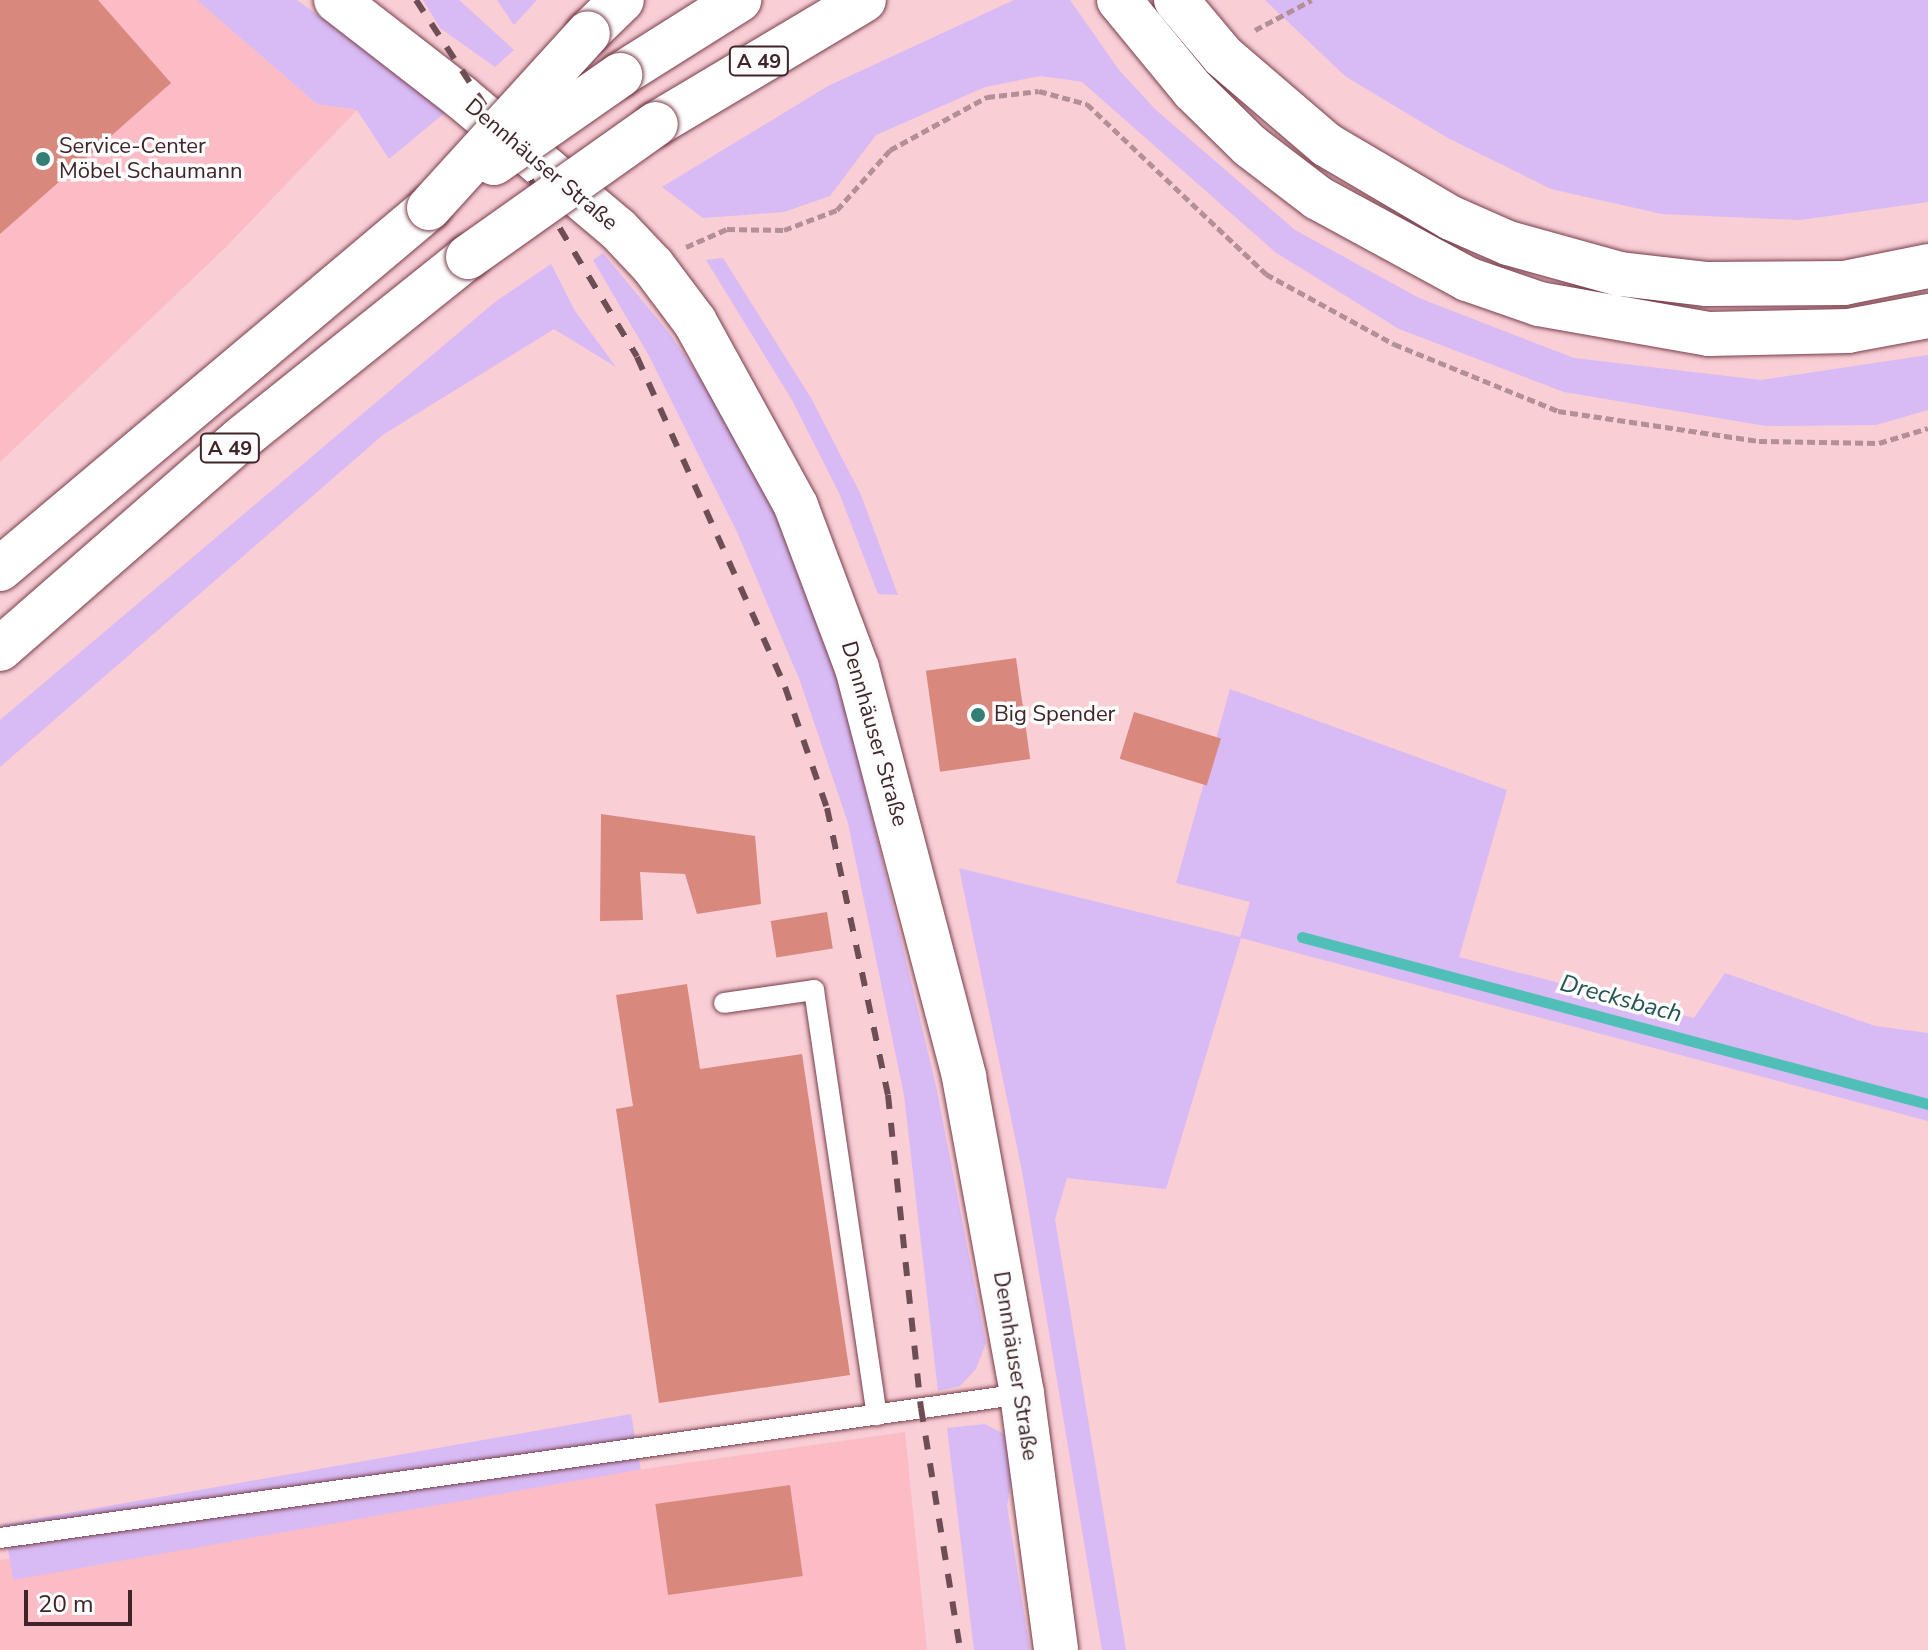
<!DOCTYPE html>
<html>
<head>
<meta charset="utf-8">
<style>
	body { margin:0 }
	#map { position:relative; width:1928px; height:1650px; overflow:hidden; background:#f9ced5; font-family:"Nunito Sans",sans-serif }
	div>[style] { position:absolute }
	.built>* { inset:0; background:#fbbcc6 }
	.green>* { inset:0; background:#d8baf4; transform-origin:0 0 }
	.stream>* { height:11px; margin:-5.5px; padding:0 5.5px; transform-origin:5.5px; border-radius:5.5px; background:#50bfb7 }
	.building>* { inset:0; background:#d9887d; transform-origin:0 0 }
	.path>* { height:5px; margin-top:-2.5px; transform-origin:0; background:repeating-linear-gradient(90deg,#b48f96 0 8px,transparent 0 12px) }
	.roads { filter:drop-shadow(0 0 2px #783e4a) drop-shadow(0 0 2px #783e4a) }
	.service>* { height:20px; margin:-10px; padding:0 10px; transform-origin:10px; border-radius:10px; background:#fff }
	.tertiary>* { height:44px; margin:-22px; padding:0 22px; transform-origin:22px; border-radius:22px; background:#fff }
	.motorway>* { height:44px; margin:-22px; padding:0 22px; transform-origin:22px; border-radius:22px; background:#fff }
	.rail>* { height:6px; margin-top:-3px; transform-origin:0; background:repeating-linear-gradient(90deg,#6d4e54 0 14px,transparent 0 28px) }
	.bridges { filter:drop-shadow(0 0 2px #783e4a) drop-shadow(0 0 2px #783e4a) }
	.motorway-bridge>* { height:44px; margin:-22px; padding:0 22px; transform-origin:22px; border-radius:22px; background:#fff }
	.dots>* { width:22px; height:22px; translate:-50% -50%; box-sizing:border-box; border:4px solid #fcfcfc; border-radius:50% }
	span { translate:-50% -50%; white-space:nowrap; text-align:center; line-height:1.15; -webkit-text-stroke:7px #fcfcfc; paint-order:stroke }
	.shield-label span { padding:2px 6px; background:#fcfcfc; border:2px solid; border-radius:6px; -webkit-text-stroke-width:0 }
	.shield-label { font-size:20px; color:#3f2429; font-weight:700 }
	.poi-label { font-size:22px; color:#3f2429 }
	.left { translate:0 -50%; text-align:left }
	.street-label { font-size:22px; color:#3f2429 }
	.water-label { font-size:24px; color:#23534f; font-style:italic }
	.scale { position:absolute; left:24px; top:1590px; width:108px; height:36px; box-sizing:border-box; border:4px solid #3f2429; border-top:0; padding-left:10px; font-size:24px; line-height:28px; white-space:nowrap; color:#3f2429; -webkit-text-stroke:6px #fcfcfc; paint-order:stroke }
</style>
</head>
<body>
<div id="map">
	<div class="built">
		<div style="clip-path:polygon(0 0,197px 0,317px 104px,357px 110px,226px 247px,0 462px)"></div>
		<div style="clip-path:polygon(905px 1432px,927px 1650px,0 1650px,0 1560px)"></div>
	</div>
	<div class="green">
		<div style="clip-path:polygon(197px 0,297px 0,447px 111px,389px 159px,357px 110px,317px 104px)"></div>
		<div style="clip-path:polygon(423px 0,459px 0,514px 50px,495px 67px,440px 28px)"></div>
		<div style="clip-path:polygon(497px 0,537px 0,514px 25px)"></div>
		<div style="clip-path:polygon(1014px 0,1070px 0,1119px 70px,1156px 110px,1295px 230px,1419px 298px,1574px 358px,1761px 380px,1928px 355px,1928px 410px,1876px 425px,1766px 426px,1564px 392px,1399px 329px,1275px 252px,1082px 82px,1063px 79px,1040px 76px,985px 87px,876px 135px,830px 196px,784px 212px,703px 218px,662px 187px,828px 86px)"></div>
		<div style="clip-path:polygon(1265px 0,1928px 0,1928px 202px,1800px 220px,1662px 214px,1551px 189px,1448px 138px,1345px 76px)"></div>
		<div style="clip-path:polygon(603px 253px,670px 334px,729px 421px,777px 515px,838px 675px,936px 1086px,986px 1343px,976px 1369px,960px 1386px,938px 1391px,904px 1095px,848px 823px,800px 681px,737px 532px,648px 354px,593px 260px)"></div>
		<div style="clip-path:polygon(723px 258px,811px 398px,861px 495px,898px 595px,878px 594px,840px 495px,792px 400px,706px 260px)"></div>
		<div style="clip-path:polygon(551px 264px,575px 311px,616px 367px,554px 329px,384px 434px,0 767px,0 720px,495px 302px)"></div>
		<div style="clip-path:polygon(1230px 689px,1507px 790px,1459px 957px,1694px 1018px,1725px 973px,1875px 1026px,1928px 1033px,1928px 1121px,1241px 938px,1166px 1189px,1067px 1178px,1055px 1219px,1126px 1650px,1102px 1650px,1022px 1171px,959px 868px,1240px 937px,1250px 902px,1176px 883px)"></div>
		<div style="left:631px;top:1414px;width:56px;height:637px;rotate:80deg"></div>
		<div style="clip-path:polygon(985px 1424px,1004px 1434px,1012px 1475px,1007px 1506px,1030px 1650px,974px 1650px,947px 1428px)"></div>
	</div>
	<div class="stream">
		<div style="left:1302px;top:937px;width:648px;rotate:14.94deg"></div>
	</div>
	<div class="building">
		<div style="clip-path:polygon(0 0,98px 0,171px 83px,0 234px)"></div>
		<div style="left:1016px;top:658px;width:102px;height:91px;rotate:82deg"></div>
		<div style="left:1134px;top:712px;width:91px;height:49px;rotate:17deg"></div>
		<div style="clip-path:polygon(601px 814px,755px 836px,761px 904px,697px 914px,685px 874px,640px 872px,643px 920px,600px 921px)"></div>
		<div style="left:827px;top:912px;width:37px;height:57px;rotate:81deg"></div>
		<div style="clip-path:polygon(687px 984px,700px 1069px,802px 1054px,850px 1375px,659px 1403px,616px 1109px,633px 1106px,616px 995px)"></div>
		<div style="left:790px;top:1485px;width:92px;height:136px;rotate:82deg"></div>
	</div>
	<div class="path">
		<div style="left:1255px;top:30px;width:64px;rotate:-27.8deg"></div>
		<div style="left:686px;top:247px;width:45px;rotate:-23.7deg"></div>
		<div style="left:727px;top:229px;width:57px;rotate:1deg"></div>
		<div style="left:784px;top:230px;width:57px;rotate:-20.7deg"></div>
		<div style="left:837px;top:210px;width:80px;rotate:-48.5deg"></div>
		<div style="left:890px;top:150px;width:111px;rotate:-28.7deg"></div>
		<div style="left:987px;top:97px;width:52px;rotate:-6.6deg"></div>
		<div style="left:1039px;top:91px;width:50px;rotate:15.2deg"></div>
		<div style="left:1087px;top:104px;width:247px;rotate:43.5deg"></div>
		<div style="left:1266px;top:274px;width:146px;rotate:28.7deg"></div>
		<div style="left:1394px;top:344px;width:177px;rotate:22.2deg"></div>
		<div style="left:1558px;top:411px;width:203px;rotate:8.5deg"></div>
		<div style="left:1759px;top:441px;width:120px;rotate:1deg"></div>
		<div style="left:1879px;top:443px;width:51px;rotate:-17deg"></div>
	</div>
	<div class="roads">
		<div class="service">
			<div style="left:724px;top:1003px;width:91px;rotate:-8.2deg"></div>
			<div style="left:814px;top:990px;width:430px;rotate:81.6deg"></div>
			<div style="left:0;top:1538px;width:1032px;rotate:-8.02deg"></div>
		</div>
		<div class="tertiary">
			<div style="left:336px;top:0;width:158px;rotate:37.8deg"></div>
			<div style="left:461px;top:97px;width:205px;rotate:40.1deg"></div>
			<div style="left:618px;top:229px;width:51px;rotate:46.6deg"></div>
			<div style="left:653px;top:266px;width:70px;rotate:53.1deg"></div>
			<div style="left:695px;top:322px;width:210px;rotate:61.2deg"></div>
			<div style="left:796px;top:506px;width:173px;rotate:69.4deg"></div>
			<div style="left:857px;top:668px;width:423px;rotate:75.3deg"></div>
			<div style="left:964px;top:1077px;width:322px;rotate:79.6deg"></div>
			<div style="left:1022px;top:1394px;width:258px;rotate:82.4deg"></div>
		</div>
		<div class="motorway">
			<div style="left:1119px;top:0;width:117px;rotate:50.6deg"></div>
			<div style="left:1193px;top:90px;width:80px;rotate:44.5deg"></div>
			<div style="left:1250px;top:146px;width:86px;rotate:37.4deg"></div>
			<div style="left:1318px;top:198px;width:170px;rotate:28.5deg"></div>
			<div style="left:1467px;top:279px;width:76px;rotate:19.1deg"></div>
			<div style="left:1539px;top:304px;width:173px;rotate:10deg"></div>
			<div style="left:1709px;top:334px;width:139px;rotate:-1.2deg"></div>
			<div style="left:1848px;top:331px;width:81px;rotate:-10.6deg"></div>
			<div style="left:1176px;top:0;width:73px;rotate:50deg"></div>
			<div style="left:1223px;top:56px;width:137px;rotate:40.6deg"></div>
			<div style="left:1327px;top:145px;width:144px;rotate:30.5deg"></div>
			<div style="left:1451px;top:218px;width:62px;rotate:23.7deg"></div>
			<div style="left:1508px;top:243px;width:116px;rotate:15.5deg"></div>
			<div style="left:1620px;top:274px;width:88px;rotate:6.6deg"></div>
			<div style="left:1707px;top:284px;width:137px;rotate:-0.4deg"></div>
			<div style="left:1844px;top:283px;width:86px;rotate:-11.4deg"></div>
			<div style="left:588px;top:33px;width:47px;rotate:-44.1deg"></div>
			<div style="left:620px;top:75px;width:141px;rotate:-32.2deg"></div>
			<div style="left:656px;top:124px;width:242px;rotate:-30.8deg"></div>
			<div style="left:0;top:569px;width:561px;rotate:-40.08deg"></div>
			<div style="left:0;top:649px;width:321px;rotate:-41.1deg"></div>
			<div style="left:242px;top:438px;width:290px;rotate:-38.7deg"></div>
		</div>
	</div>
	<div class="rail">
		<div style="left:416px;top:0;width:158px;rotate:56.9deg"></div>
		<div style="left:502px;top:132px;width:262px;rotate:59deg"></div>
		<div style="left:637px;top:357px;width:362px;rotate:65.8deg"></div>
		<div style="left:785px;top:687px;width:128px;rotate:70.9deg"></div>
		<div style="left:827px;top:808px;width:293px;rotate:78deg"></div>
		<div style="left:888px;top:1095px;width:315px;rotate:84deg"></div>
		<div style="left:921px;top:1408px;width:245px;rotate:80.8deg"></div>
	</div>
	<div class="bridges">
		<div class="motorway-bridge">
			<div style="left:494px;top:163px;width:154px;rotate:-34.9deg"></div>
			<div style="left:429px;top:208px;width:236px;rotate:-47.7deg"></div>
			<div style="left:468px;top:257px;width:230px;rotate:-35.3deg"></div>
		</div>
	</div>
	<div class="dots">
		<div style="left:43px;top:159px;background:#357d77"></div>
		<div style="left:978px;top:715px;background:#357d77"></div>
	</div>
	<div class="shield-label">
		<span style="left:759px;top:61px">A 49</span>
		<span style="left:230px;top:448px">A 49</span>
	</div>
	<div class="poi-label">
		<span class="left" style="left:59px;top:159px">Service-Center<br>Möbel Schaumann</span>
		<span class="left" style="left:994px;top:715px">Big Spender</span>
	</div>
	<div class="street-label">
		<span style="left:541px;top:165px;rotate:40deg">Dennhäuser Straße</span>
		<span style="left:874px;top:734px;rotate:74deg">Dennhäuser Straße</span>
		<span style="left:1015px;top:1366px;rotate:81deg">Dennhäuser Straße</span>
	</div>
	<div class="water-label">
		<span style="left:1621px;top:999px;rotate:15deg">Drecksbach</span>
	</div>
	<div class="scale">20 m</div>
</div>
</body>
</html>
